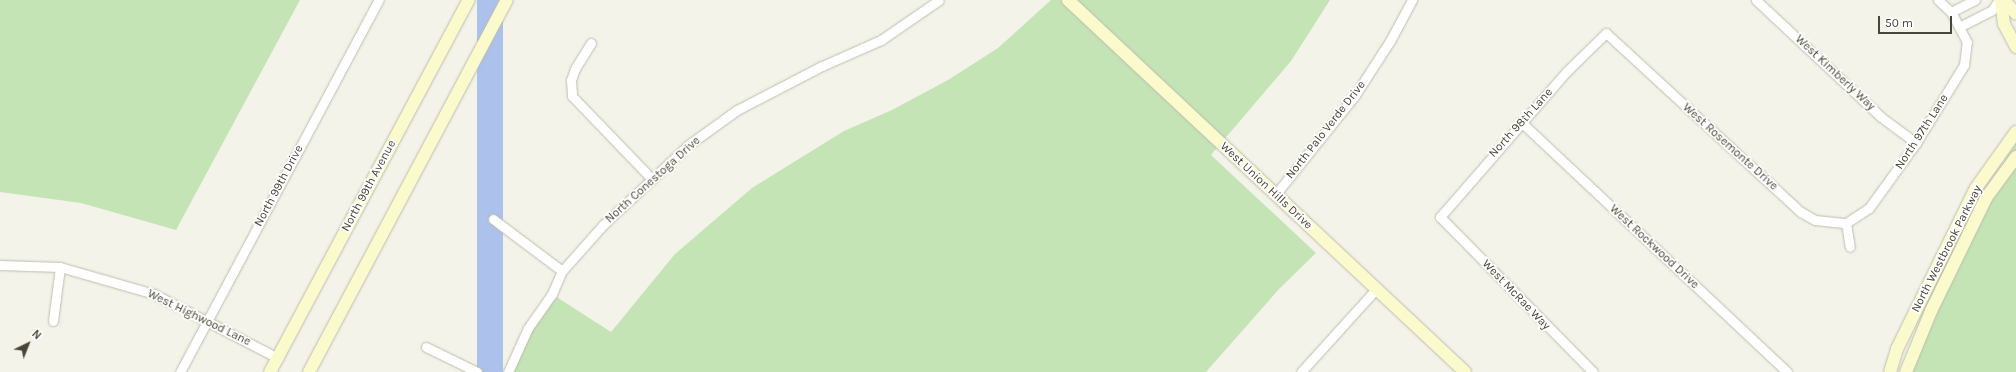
<!DOCTYPE html>
<html>
<head>
<meta charset="utf-8">
<style>
	body { margin:0 }
	#map { position:relative; width:2016px; height:372px; overflow:hidden; background:#f4f3ea; font-family:Karla,sans-serif }
	div>[style] { position:absolute }
	.green>* { inset:0; background:#c4e4b6 }
	.water>* { inset:0; background:#acc1eb; transform-origin:0 0 }
	.roads { filter:drop-shadow(0 0 1px #bebdad) drop-shadow(0 0 1px #bebdad) }
	.street>* { height:9px; margin:-4.5px; padding:0 4.5px; transform-origin:4.5px; border-radius:4.5px; background:#fff }
	.secondary>* { height:12px; margin:-6px; padding:0 6px; transform-origin:6px; border-radius:6px; background:#fafacd }
	span { translate:-50% -50%; white-space:nowrap; text-align:center; line-height:1.15; -webkit-text-stroke:3.5px #fff; paint-order:stroke }
	.street-label { font-size:12px; color:#474539 }
	.north { position:absolute; left:8px; top:324px; width:40px; height:40px; -webkit-text-stroke:3px #fff; paint-order:stroke; rotate:43deg; font-size:11px; font-weight:700; line-height:16px; text-align:center; color:#474539 }
	.north::after { content:''; display:block; margin:auto; width:14px; height:18px; background:#474539; clip-path:polygon(50% 0,100% 100%,50% 72%,0 100%) }
	.scale { position:absolute; left:1878px; top:16px; width:74px; height:18px; box-sizing:border-box; border:2px solid #474539; border-top:0; padding-left:5px; font-size:12px; line-height:14px; white-space:nowrap; color:#474539; -webkit-text-stroke:3px #fff; paint-order:stroke }
</style>
</head>
<body>
<div id="map">
	<div class="green">
		<div style="clip-path:polygon(0 0,300px 0,176px 230px,81px 203px,0 192px)"></div>
		<div style="clip-path:polygon(1051px 0,1330px 0,1291px 61px,1211px 155px,1316px 253px,1279px 289px,1206px 372px,508px 372px,552px 294px,611px 332px,675px 254px,752px 188px,844px 131px,892px 110px,948px 80px,998px 48px)"></div>
		<div style="clip-path:polygon(2016px 143px,2016px 372px,1900px 372px,1936px 280px,1956px 239px)"></div>
	</div>
	<div class="water">
		<div style="left:477px;top:0;width:26px;height:422px"></div>
	</div>
	<div class="roads">
		<div class="street">
			<div style="left:1756px;top:0;width:171px;rotate:43.1deg"></div>
			<div style="left:1881px;top:117px;width:44px;rotate:36.6deg"></div>
			<div style="left:1951px;top:12px;width:27px;rotate:-27deg"></div>
			<div style="left:1959px;top:27px;width:37px;rotate:-27deg"></div>
			<div style="left:1992px;top:10px;width:12px;rotate:-55deg"></div>
			<div style="left:591px;top:43px;width:31px;rotate:122deg"></div>
			<div style="left:575px;top:69px;width:12px;rotate:110deg"></div>
			<div style="left:571px;top:80px;width:16px;rotate:86deg"></div>
			<div style="left:572px;top:96px;width:114px;rotate:46.1deg"></div>
			<div style="left:1521px;top:122px;width:365px;rotate:43.2deg"></div>
			<div style="left:1275px;top:195px;width:128px;rotate:-51.3deg"></div>
			<div style="left:1355px;top:95px;width:64px;rotate:-57.1deg"></div>
			<div style="left:1390px;top:41px;width:47px;rotate:-61.8deg"></div>
			<div style="left:493px;top:219px;width:86px;rotate:37deg"></div>
			<div style="left:1846px;top:223px;width:24px;rotate:81deg"></div>
			<div style="left:0;top:265px;width:60px;rotate:1.9deg"></div>
			<div style="left:60px;top:267px;width:98px;rotate:16deg"></div>
			<div style="left:154px;top:294px;width:140px;rotate:27.3deg"></div>
			<div style="left:53px;top:321px;width:54px;rotate:-82.6deg"></div>
			<div style="left:426px;top:347px;width:57px;rotate:26.1deg"></div>
			<div style="left:180px;top:372px;width:422px;rotate:-61.9deg"></div>
			<div style="left:508px;top:372px;width:48px;rotate:-65.6deg"></div>
			<div style="left:528px;top:328px;width:42px;rotate:-54.8deg"></div>
			<div style="left:552px;top:294px;width:25px;rotate:-67deg"></div>
			<div style="left:562px;top:271px;width:62px;rotate:-48.3deg"></div>
			<div style="left:603px;top:225px;width:115px;rotate:-43.2deg"></div>
			<div style="left:687px;top:146px;width:62px;rotate:-35.8deg"></div>
			<div style="left:737px;top:110px;width:96px;rotate:-27.4deg"></div>
			<div style="left:822px;top:66px;width:64px;rotate:-23.8deg"></div>
			<div style="left:881px;top:40px;width:70px;rotate:-34.6deg"></div>
			<div style="left:1301px;top:372px;width:112px;rotate:-47.9deg"></div>
			<div style="left:1593px;top:372px;width:218px;rotate:-134.6deg"></div>
			<div style="left:1440px;top:217px;width:192px;rotate:-49deg"></div>
			<div style="left:1566px;top:72px;width:56px;rotate:-44.3deg"></div>
			<div style="left:1606px;top:33px;width:265px;rotate:42.6deg"></div>
			<div style="left:1801px;top:212px;width:16px;rotate:30deg"></div>
			<div style="left:1815px;top:220px;width:31px;rotate:6deg"></div>
			<div style="left:1846px;top:223px;width:27px;rotate:-33deg"></div>
			<div style="left:1869px;top:208px;width:80px;rotate:-54.1deg"></div>
			<div style="left:1916px;top:143px;width:92px;rotate:-58.4deg"></div>
			<div style="left:1964px;top:65px;width:23px;rotate:-83deg"></div>
			<div style="left:1967px;top:42px;width:34px;rotate:-118deg"></div>
			<div style="left:1951px;top:12px;width:18px;rotate:-137deg"></div>
		</div>
		<div class="secondary">
			<div style="left:1068px;top:0;width:544px;rotate:43.14deg"></div>
			<div style="left:2001px;top:0;width:24px;rotate:83deg"></div>
			<div style="left:2004px;top:24px;width:26px;rotate:62deg"></div>
			<div style="left:2004px;top:0;width:18px;rotate:49deg"></div>
			<div style="left:270px;top:372px;width:422px;rotate:-61.9deg"></div>
			<div style="left:309px;top:372px;width:421px;rotate:-62deg"></div>
			<div style="left:1890px;top:372px;width:24px;rotate:-73deg"></div>
			<div style="left:1897px;top:349px;width:179px;rotate:-63.9deg"></div>
			<div style="left:1976px;top:188px;width:69px;rotate:-54.5deg"></div>
			<div style="left:1906px;top:372px;width:66px;rotate:-67.7deg"></div>
			<div style="left:1931px;top:311px;width:126px;rotate:-64deg"></div>
			<div style="left:1986px;top:198px;width:51px;rotate:-53.8deg"></div>
		</div>
	</div>
	<div class="street-label">
		<span style="left:1835px;top:73px;rotate:43deg">West Kimberly Way</span>
		<span style="left:1521px;top:123px;rotate:-48deg">North 98th Lane</span>
		<span style="left:1326px;top:130px;rotate:-52deg">North Palo Verde Drive</span>
		<span style="left:1922px;top:132px;rotate:-57deg">North 97th Lane</span>
		<span style="left:1730px;top:147px;rotate:42deg">West Rosemonte Drive</span>
		<span style="left:653px;top:180px;rotate:-42deg">North Conestoga Drive</span>
		<span style="left:279px;top:186px;rotate:-62deg">North 99th Drive</span>
		<span style="left:369px;top:186px;rotate:-62deg">North 99th Avenue</span>
		<span style="left:1266px;top:186px;rotate:43deg">West Union Hills Drive</span>
		<span style="left:1654px;top:247px;rotate:43deg">West Rockwood Drive</span>
		<span style="left:1947px;top:249px;rotate:-63deg">North Westbrook Parkway</span>
		<span style="left:1516px;top:295px;rotate:46deg">West McRae Way</span>
		<span style="left:199px;top:318px;rotate:26deg">West Highwood Lane</span>
	</div>
	<div class="north">N</div>
	<div class="scale">50 m</div>
</div>
</body>
</html>
